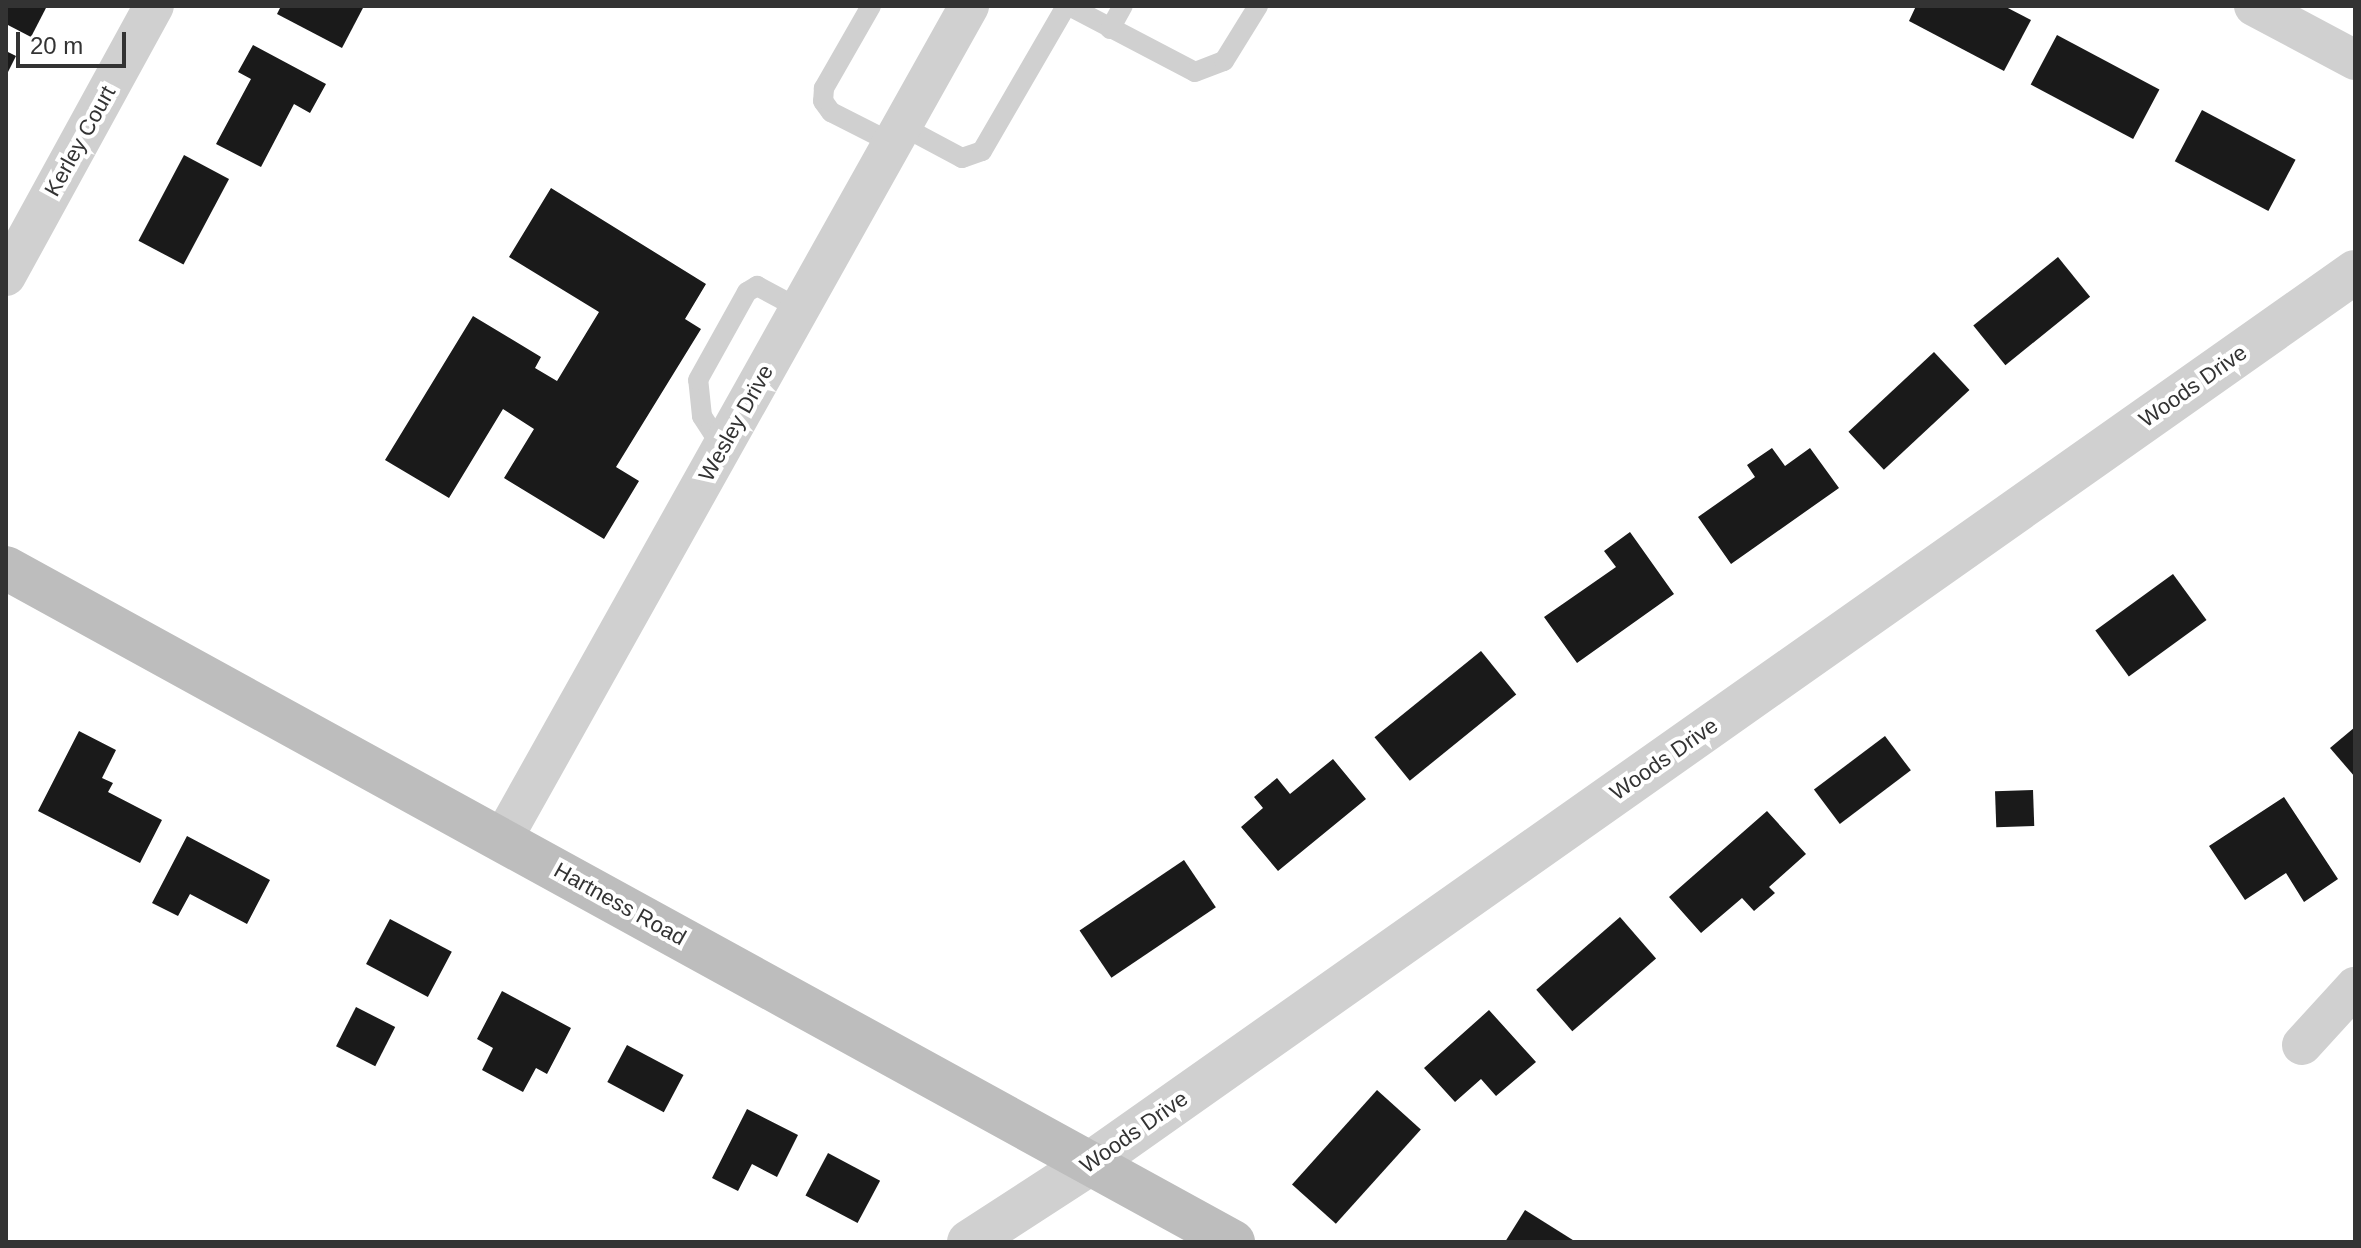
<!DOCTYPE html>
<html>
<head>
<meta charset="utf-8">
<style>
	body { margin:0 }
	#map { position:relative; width:2361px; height:1248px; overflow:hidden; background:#fff; font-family:Arial,sans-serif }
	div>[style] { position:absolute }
	.building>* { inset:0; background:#1a1a1a; transform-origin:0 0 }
	.service>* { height:20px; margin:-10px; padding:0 10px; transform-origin:10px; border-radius:10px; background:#d0d0d0 }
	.minor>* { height:40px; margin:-20px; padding:0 20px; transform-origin:20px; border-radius:20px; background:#d0d0d0 }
	.tertiary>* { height:44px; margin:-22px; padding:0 22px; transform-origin:22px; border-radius:22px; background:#d0d0d0 }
	.secondary>* { height:44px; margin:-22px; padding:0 22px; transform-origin:22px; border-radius:22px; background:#bdbdbd }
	span { translate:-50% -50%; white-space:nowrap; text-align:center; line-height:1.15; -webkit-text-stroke:8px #fff; paint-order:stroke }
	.street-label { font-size:22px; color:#333 }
	.frame { position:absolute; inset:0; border:8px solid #333; pointer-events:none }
	.scale { position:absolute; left:16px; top:32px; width:110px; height:36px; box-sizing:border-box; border:4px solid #333; border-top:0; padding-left:10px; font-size:24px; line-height:28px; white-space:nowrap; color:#333; -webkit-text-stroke:6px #fff; paint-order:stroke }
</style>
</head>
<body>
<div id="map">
	<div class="building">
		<div style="clip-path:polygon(6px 6px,47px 6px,31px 37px,6px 24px)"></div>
		<div style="clip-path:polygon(281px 6px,364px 6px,342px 48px,277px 14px)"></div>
		<div style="clip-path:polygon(1916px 6px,2004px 6px,2031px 20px,2004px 71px,1909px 21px)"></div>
		<div style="left:2057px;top:35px;width:116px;height:56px;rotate:28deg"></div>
		<div style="clip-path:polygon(253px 45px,326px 84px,310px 113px,294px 104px,261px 167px,216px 144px,251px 79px,238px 72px)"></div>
		<div style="clip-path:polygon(6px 51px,16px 56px,6px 76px)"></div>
		<div style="left:2202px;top:110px;width:106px;height:58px;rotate:28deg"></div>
		<div style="left:184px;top:155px;width:51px;height:97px;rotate:28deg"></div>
		<div style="clip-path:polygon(551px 188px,706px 284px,685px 319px,701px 329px,616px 467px,639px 481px,604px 539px,504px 478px,534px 429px,503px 409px,449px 498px,385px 460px,473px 316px,541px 357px,535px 368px,557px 381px,599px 312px,509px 257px)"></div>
		<div style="left:2058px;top:257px;width:51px;height:109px;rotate:51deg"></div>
		<div style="left:1934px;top:352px;width:52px;height:117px;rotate:47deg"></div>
		<div style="clip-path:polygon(1772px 448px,1785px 466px,1810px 448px,1839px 488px,1731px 564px,1698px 517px,1755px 477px,1747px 465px)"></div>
		<div style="clip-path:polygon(1630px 532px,1674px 594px,1577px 663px,1544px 617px,1616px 567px,1604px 551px)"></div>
		<div style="left:2173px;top:574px;width:57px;height:96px;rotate:54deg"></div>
		<div style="left:1481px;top:651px;width:56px;height:137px;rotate:51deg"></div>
		<div style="clip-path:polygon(2355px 727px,2355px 777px,2330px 748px)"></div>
		<div style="clip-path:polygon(79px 731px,116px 750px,102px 778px,113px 783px,108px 792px,162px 820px,140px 863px,38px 811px)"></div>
		<div style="left:1885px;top:736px;width:43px;height:89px;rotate:53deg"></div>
		<div style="clip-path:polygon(1333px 759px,1366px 799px,1278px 871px,1241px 827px,1263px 808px,1254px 797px,1277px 778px,1290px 794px)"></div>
		<div style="left:2033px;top:790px;width:36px;height:38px;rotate:88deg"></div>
		<div style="clip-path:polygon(2284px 797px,2338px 879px,2304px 902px,2286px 873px,2245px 900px,2209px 846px)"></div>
		<div style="clip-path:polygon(1767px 811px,1806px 854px,1769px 887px,1775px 893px,1754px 911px,1742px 898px,1701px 933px,1669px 897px)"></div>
		<div style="clip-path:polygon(187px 836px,270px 880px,247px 924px,190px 894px,178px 916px,152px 903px)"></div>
		<div style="left:1184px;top:860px;width:57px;height:126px;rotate:56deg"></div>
		<div style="left:1620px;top:917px;width:55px;height:111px;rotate:49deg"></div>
		<div style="left:390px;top:919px;width:70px;height:51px;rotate:28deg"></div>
		<div style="clip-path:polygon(502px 991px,571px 1028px,547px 1074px,536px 1068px,523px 1092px,482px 1070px,493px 1048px,477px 1039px)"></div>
		<div style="left:356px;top:1007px;width:44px;height:44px;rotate:27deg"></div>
		<div style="clip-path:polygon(1489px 1010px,1536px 1062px,1496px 1096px,1481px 1079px,1455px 1102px,1424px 1068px)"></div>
		<div style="left:627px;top:1045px;width:64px;height:42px;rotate:28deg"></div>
		<div style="left:1377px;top:1090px;width:59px;height:127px;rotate:42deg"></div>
		<div style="clip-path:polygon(747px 1109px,798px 1135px,777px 1177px,752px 1164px,738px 1191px,712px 1178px)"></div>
		<div style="left:828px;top:1153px;width:59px;height:48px;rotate:28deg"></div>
		<div style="clip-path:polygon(1525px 1210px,1576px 1242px,1505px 1242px)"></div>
	</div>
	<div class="service">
		<div style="left:871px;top:6px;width:95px;rotate:119.8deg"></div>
		<div style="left:824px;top:88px;width:13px;rotate:94deg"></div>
		<div style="left:823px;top:101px;width:14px;rotate:54deg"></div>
		<div style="left:831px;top:112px;width:68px;rotate:26.9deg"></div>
		<div style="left:1069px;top:6px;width:142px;rotate:27.6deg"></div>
		<div style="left:1195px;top:72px;width:31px;rotate:-21deg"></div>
		<div style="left:1224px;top:61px;width:65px;rotate:-58.3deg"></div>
		<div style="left:1110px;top:29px;width:26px;rotate:-61deg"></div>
		<div style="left:902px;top:126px;width:68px;rotate:28.1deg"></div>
		<div style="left:962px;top:158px;width:21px;rotate:-19deg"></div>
		<div style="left:982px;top:151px;width:168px;rotate:-59.9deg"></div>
		<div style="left:722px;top:447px;width:37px;rotate:-123deg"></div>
		<div style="left:702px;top:416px;width:36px;rotate:-96deg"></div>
		<div style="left:698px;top:380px;width:101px;rotate:-60.9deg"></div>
		<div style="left:747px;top:292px;width:12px;rotate:-31deg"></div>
		<div style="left:757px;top:286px;width:49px;rotate:28.1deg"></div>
	</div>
	<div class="minor">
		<div style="left:2254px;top:6px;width:115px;rotate:28.1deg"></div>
		<div style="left:6px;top:276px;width:308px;rotate:-61.3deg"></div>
		<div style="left:502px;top:840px;width:956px;rotate:-60.75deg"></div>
		<div style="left:2302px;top:1045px;width:79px;rotate:-47.6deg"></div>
	</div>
	<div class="tertiary">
		<div style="left:969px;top:1242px;width:147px;rotate:-33deg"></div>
		<div style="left:1092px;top:1162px;width:1545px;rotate:-35.17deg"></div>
	</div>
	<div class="secondary">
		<div style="left:6px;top:568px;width:1400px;rotate:28.78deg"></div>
	</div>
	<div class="street-label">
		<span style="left:80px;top:141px;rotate:-61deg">Kerley Court</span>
		<span style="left:2193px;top:386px;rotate:-35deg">Woods Drive</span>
		<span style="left:736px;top:423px;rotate:-61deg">Wesley Drive</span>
		<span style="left:1664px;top:759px;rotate:-35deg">Woods Drive</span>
		<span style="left:620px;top:904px;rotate:29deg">Hartness Road</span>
		<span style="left:1134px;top:1132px;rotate:-35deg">Woods Drive</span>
	</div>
	<div class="frame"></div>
	<div class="scale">20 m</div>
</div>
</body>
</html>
